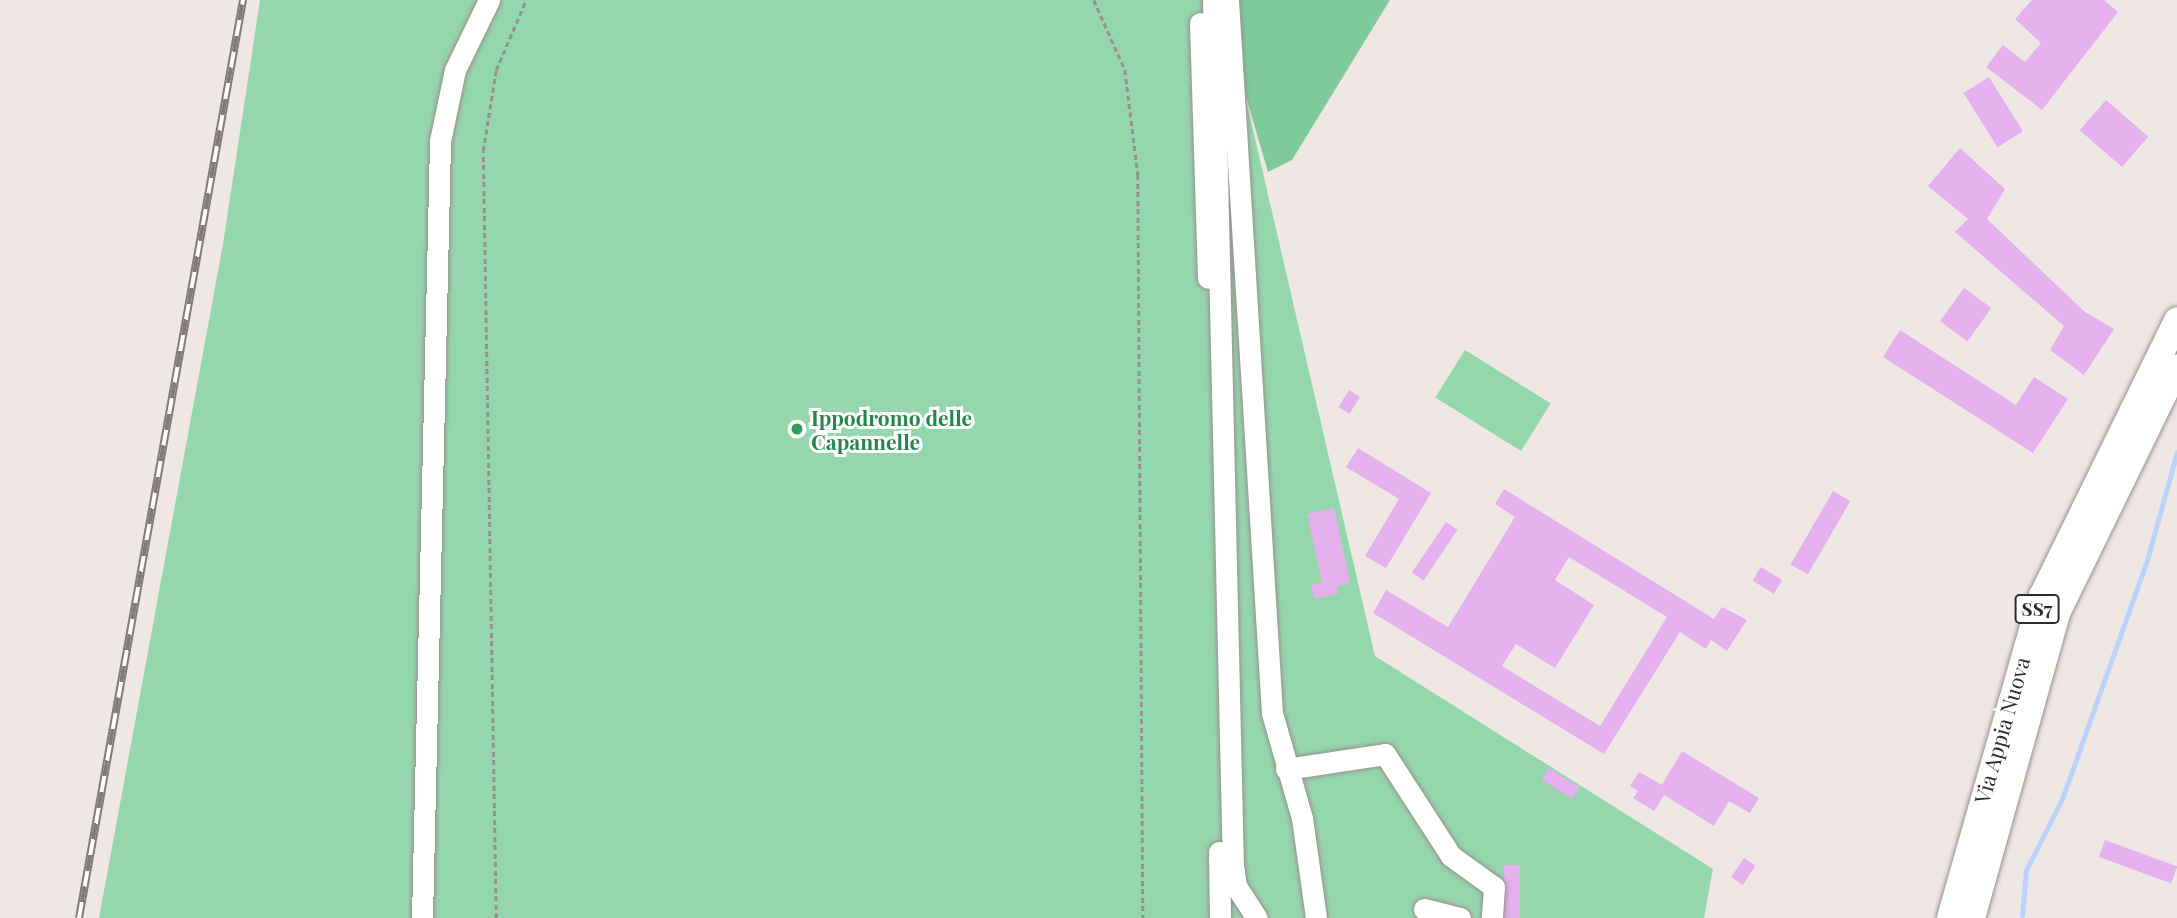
<!DOCTYPE html>
<html>
<head>
<meta charset="utf-8">
<style>
	body { margin:0 }
	#map { position:relative; width:2177px; height:918px; overflow:hidden; background:#efe7e4; font-family:"Playfair Display",serif }
	div>[style] { position:absolute }
	.green>* { inset:0; background:#95d7ad; transform-origin:0 0 }
	.forest>* { inset:0; background:#7eca9b }
	.stream>* { height:5px; margin:-2.5px; padding:0 2.5px; transform-origin:2.5px; border-radius:2.5px; background:#bbd3fb }
	.building>* { inset:0; background:#e5b0ee; transform-origin:0 0 }
	.path>* { height:2.5px; margin-top:-1.25px; transform-origin:0; background:repeating-linear-gradient(90deg,#96908e 0 5px,transparent 0 8.5px) }
	.roads { filter:drop-shadow(0 0 2px #98918e) drop-shadow(0 0 2px #98918e) }
	.minor>* { height:21px; margin:-10.5px; padding:0 10.5px; transform-origin:10.5px; border-radius:10.5px; background:#fff }
	.major>* { height:26px; margin:-13px; padding:0 13px; transform-origin:13px; border-radius:13px; background:#fff }
	.rail>* { height:8px; margin-top:-4px; transform-origin:0; background:repeating-linear-gradient(90deg,#fff 0 16px,#817c7a 0 32px); box-sizing:border-box; border-block:2px solid #817c7a }
	.dots>* { width:19px; height:19px; translate:-50% -50%; box-sizing:border-box; border:4px solid #fff; border-radius:50% }
	span { translate:-50% -50%; white-space:nowrap; text-align:center; line-height:1.15; -webkit-text-stroke:6px #fff; paint-order:stroke }
	.shield-label span { padding:2px 5px; background:#fff; border:2px solid; border-radius:5px; -webkit-text-stroke-width:0 }
	.shield-label { font-size:19px; color:#2e2b2a; font-weight:700 }
	.leisure-label { font-size:21px; color:#27864d; font-weight:700 }
	.left { translate:0 -50%; text-align:left }
	.street-label { font-size:21px; color:#2e2b2a }
</style>
</head>
<body>
<div id="map">
	<div class="green">
		<div style="clip-path:polygon(260px 0,1239px 0,1241px 78px,1375px 656px,1713px 869px,1704px 918px,99px 918px,223px 244px)"></div>
		<div style="left:1465px;top:350px;width:101px;height:56px;rotate:32deg"></div>
	</div>
	<div class="forest">
		<div style="clip-path:polygon(1238px 0,1390px 0,1292px 160px,1268px 172px,1242px 83px)"></div>
	</div>
	<div class="stream">
		<div style="left:2022px;top:915px;width:45px;rotate:-84.9deg"></div>
		<div style="left:2026px;top:870px;width:80px;rotate:-63.1deg"></div>
		<div style="left:2062px;top:799px;width:254px;rotate:-70.4deg"></div>
		<div style="left:2147px;top:560px;width:112px;rotate:-74.5deg"></div>
	</div>
	<div class="building">
		<div style="clip-path:polygon(2032px 0,2104px 0,2118px 12px,2042px 110px,1986px 67px,2003px 45px,2025px 62px,2041px 43px,2015px 19px)"></div>
		<div style="left:1989px;top:77px;width:64px;height:30px;rotate:58deg"></div>
		<div style="left:2106px;top:100px;width:56px;height:40px;rotate:41deg"></div>
		<div style="clip-path:polygon(1960px 148px,2005px 189px,1987px 219px,2085px 312px,2114px 329px,2084px 375px,2050px 350px,2064px 326px,1955px 232px,1968px 219px,1928px 186px)"></div>
		<div style="left:1964px;top:288px;width:34px;height:41px;rotate:36deg"></div>
		<div style="clip-path:polygon(1900px 330px,2016px 405px,2034px 377px,2068px 399px,2033px 453px,1883px 357px)"></div>
		<div style="left:1349px;top:390px;width:13px;height:20px;rotate:32deg"></div>
		<div style="clip-path:polygon(1358px 448px,1431px 493px,1386px 568px,1365px 556px,1399px 499px,1346px 467px)"></div>
		<div style="clip-path:polygon(evenodd,1504px 489px,1714px 619px,1722px 607px,1747px 620px,1727px 651px,1711px 640px,1706px 649px,1680px 632px,1604px 754px,1373px 613px,1386px 590px,1448px 627px,1515px 517px,1495px 504px,1504px 489px,1569px 557px,1667px 617px,1600px 726px,1502px 666px,1516px 644px,1555px 668px,1594px 605px,1555px 580px,1569px 557px)"></div>
		<div style="left:1833px;top:491px;width:20px;height:85px;rotate:30deg"></div>
		<div style="clip-path:polygon(1334px 508px,1350px 583px,1337px 586px,1338px 594px,1314px 599px,1311px 585px,1322px 582px,1307px 514px)"></div>
		<div style="left:1446px;top:522px;width:14px;height:61px;rotate:34deg"></div>
		<div style="left:1761px;top:567px;width:25px;height:16px;rotate:32deg"></div>
		<div style="clip-path:polygon(1682px 751px,1759px 798px,1750px 813px,1729px 801px,1714px 826px,1664px 795px,1654px 811px,1633px 798px,1638px 791px,1630px 786px,1639px 772px,1662px 785px)"></div>
		<div style="left:1549px;top:768px;width:36px;height:14px;rotate:32deg"></div>
		<div style="left:2105px;top:840px;width:77px;height:18px;rotate:20deg"></div>
		<div style="left:1744px;top:858px;width:14px;height:23px;rotate:34deg"></div>
		<div style="left:1504px;top:865px;width:16px;height:53px"></div>
	</div>
	<div class="path">
		<div style="left:1094px;top:0;width:77px;rotate:66.1deg"></div>
		<div style="left:1125px;top:70px;width:106px;rotate:82.9deg"></div>
		<div style="left:1138px;top:175px;width:743px;rotate:89.61deg"></div>
		<div style="left:496px;top:918px;width:767px;rotate:-90.97deg"></div>
		<div style="left:483px;top:151px;width:82px;rotate:-80.9deg"></div>
		<div style="left:496px;top:70px;width:76px;rotate:-66.8deg"></div>
	</div>
	<div class="roads">
		<div class="minor">
			<div style="left:1213px;top:0;width:865px;rotate:88.68deg"></div>
			<div style="left:1233px;top:865px;width:21px;rotate:82deg"></div>
			<div style="left:1236px;top:886px;width:38px;rotate:57deg"></div>
			<div style="left:1228px;top:0;width:714px;rotate:86.47deg"></div>
			<div style="left:1272px;top:713px;width:109px;rotate:74.1deg"></div>
			<div style="left:1302px;top:818px;width:101px;rotate:82deg"></div>
			<div style="left:1200px;top:23px;width:255px;rotate:88.2deg"></div>
			<div style="left:1286px;top:769px;width:100px;rotate:-8.6deg"></div>
			<div style="left:1385px;top:754px;width:121px;rotate:57.1deg"></div>
			<div style="left:1451px;top:856px;width:53px;rotate:35.8deg"></div>
			<div style="left:1494px;top:887px;width:31px;rotate:94deg"></div>
			<div style="left:1219px;top:852px;width:66px;rotate:89.1deg"></div>
			<div style="left:1424px;top:909px;width:37px;rotate:14deg"></div>
			<div style="left:422px;top:918px;width:777px;rotate:-88.67deg"></div>
			<div style="left:440px;top:141px;width:73px;rotate:-78.1deg"></div>
			<div style="left:455px;top:70px;width:78px;rotate:-64.1deg"></div>
		</div>
		<div class="major">
			<div style="left:1950px;top:918px;width:335px;rotate:-74.1deg"></div>
			<div style="left:2042px;top:596px;width:307px;rotate:-63.9deg"></div>
			<div style="left:1972px;top:918px;width:319px;rotate:-74.4deg"></div>
			<div style="left:2058px;top:611px;width:271px;rotate:-64deg"></div>
		</div>
	</div>
	<div class="rail">
		<div style="left:79px;top:918px;width:933px;rotate:-79.87deg"></div>
	</div>
	<div class="dots">
		<div style="left:797px;top:429px;background:#2e9e5b"></div>
	</div>
	<div class="shield-label">
		<span style="left:2037px;top:609px">SS7</span>
	</div>
	<div class="leisure-label">
		<span class="left" style="left:811px;top:429px">Ippodromo delle<br>Capannelle</span>
	</div>
	<div class="street-label">
		<span style="left:2001px;top:730px;rotate:-74deg">Via Appia Nuova</span>
	</div>
</div>
</body>
</html>
